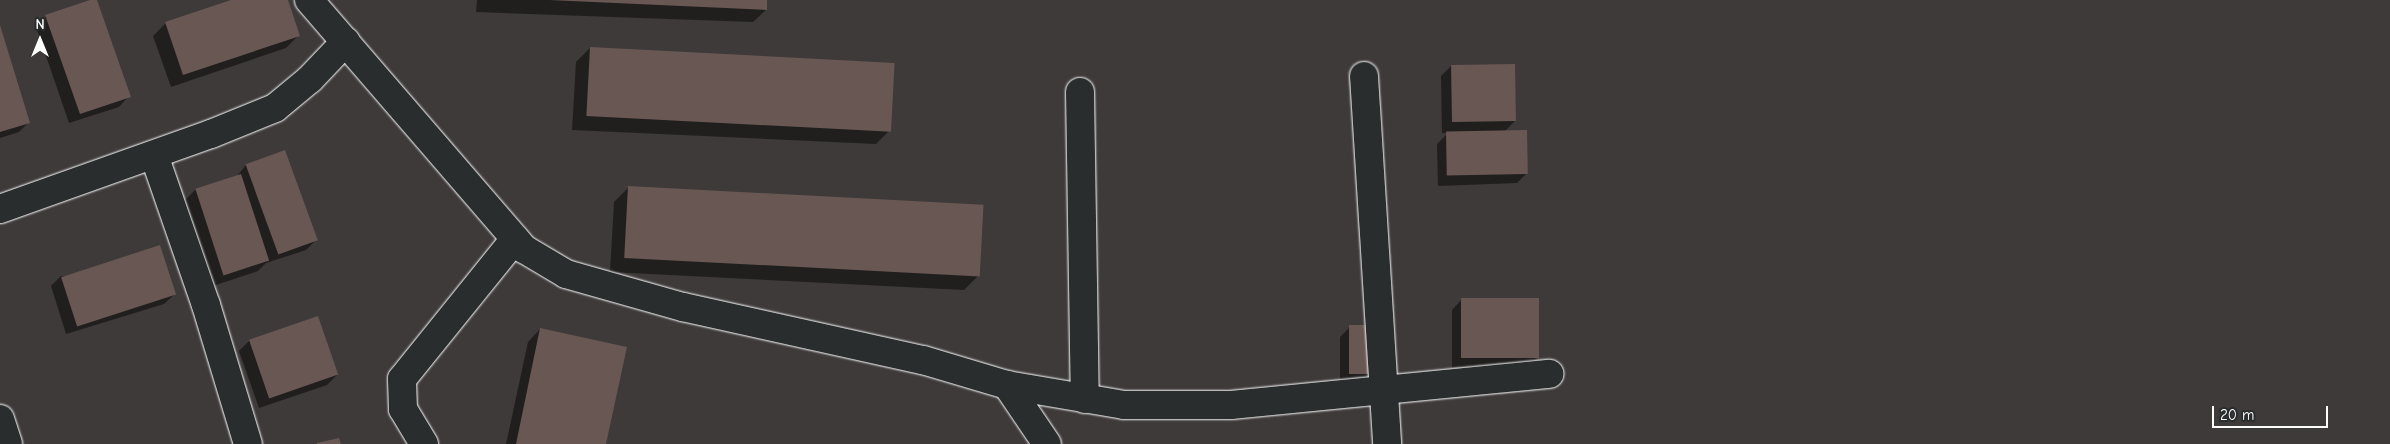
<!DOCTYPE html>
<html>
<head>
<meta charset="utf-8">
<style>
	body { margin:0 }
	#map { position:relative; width:2390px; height:444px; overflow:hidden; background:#3d3a39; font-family:"Comic Neue",sans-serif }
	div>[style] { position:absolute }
	.shadow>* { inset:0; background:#0007 }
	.building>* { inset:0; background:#695753; transform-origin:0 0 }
	.roads { filter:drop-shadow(0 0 1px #fff) drop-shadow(0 0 1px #fff) }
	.minor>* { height:28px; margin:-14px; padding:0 14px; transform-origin:14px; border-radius:14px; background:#2a2d2e }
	span { translate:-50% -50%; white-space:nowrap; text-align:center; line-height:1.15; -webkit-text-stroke:4px #2a2d2e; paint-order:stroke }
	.north { position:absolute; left:15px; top:15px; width:50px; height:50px; -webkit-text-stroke:4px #2a2d2e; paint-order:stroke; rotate:0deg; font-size:14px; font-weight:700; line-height:20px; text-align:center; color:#fff }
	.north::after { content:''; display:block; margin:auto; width:18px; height:22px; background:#fff; clip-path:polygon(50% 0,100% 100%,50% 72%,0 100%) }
	.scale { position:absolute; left:2212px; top:406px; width:116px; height:22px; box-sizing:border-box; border:2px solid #fff; border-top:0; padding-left:6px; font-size:15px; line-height:18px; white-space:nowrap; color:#fff; -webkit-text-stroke:4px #2a2d2e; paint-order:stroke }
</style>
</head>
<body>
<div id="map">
	<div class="shadow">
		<div style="clip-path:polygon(96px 0,129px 96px,119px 107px,69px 123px,36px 27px,46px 16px)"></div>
		<div style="clip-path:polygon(235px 0,286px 0,298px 36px,286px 48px,171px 87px,153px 36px,166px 23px)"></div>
		<div style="clip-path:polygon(477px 0,766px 0,766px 10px,753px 22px,476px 12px)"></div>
		<div style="clip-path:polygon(0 28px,29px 122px,19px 132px,0 138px)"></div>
		<div style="clip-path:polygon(590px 48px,890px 130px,876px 144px,572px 130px,576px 62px)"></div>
		<div style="clip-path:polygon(1451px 66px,1515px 121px,1504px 132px,1527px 173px,1517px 183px,1438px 186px,1437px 144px,1448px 133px,1442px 133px,1441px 76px)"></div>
		<div style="clip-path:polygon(246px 165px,316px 240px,306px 250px,266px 263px,258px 271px,213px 286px,185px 200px,195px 190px,236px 177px)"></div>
		<div style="clip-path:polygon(628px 188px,978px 276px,964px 290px,610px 272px,614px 202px)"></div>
		<div style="clip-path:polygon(61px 276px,175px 294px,164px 304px,66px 334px,51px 286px)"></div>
		<div style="clip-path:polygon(1462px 299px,1539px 356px,1528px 367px,1452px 367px,1452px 310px)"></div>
		<div style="clip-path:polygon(318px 318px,337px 375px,327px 385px,259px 408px,239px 351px,249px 341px)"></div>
		<div style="clip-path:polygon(1350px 327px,1373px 383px,1340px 383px,1340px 337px)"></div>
		<div style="clip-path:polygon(540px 329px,605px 444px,506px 444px,528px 342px)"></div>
	</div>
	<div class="building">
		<div style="clip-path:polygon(90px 0,97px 0,131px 97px,80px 114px,45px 15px)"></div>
		<div style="clip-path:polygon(231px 0,288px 0,300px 36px,183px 75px,165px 22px)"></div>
		<div style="clip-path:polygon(549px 0,767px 0,767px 10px)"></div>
		<div style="clip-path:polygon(0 25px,30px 123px,0 132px)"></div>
		<div style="left:590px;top:47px;width:305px;height:69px;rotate:3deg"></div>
		<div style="left:1515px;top:64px;width:57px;height:64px;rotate:89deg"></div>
		<div style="left:1527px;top:130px;width:44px;height:81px;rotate:89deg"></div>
		<div style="left:285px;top:150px;width:96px;height:42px;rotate:70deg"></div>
		<div style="left:241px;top:174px;width:91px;height:48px;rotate:72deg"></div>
		<div style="left:628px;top:186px;width:356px;height:72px;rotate:3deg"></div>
		<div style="left:160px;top:245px;width:52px;height:104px;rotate:72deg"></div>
		<div style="left:1461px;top:298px;width:78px;height:60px"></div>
		<div style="left:318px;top:316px;width:62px;height:73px;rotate:71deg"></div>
		<div style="left:1349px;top:325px;width:36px;height:49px"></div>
		<div style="clip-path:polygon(540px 328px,627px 347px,606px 444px,516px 444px)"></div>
		<div style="clip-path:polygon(339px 438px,341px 444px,317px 444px,317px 443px)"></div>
	</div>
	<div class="roads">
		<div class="minor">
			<div style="left:309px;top:0;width:329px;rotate:49.2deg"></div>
			<div style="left:524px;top:249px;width:49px;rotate:30.8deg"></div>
			<div style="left:566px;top:274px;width:122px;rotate:15.8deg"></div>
			<div style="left:683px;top:307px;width:246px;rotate:12.5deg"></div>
			<div style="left:923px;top:360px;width:88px;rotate:16.6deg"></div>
			<div style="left:1007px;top:385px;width:71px;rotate:55.9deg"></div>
			<div style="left:1364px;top:76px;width:369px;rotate:86.4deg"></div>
			<div style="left:1080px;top:92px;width:307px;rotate:89.1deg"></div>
			<div style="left:154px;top:155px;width:159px;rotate:70.9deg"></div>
			<div style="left:206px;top:305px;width:145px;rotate:73.2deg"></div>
			<div style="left:0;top:209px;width:224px;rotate:-19.6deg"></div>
			<div style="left:211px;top:134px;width:69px;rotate:-22.1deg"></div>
			<div style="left:275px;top:108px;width:45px;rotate:-39.6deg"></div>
			<div style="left:310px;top:79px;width:52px;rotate:-46.5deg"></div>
			<div style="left:1007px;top:385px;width:119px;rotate:9.7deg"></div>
			<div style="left:1124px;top:405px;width:107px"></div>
			<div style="left:1231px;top:405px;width:320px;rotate:-5.6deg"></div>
			<div style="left:0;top:419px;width:26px;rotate:72deg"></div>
			<div style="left:424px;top:444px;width:41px;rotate:-121deg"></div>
			<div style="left:403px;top:409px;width:30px;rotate:-92deg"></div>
			<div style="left:402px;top:379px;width:180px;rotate:-51.1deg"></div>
		</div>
	</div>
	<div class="north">N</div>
	<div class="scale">20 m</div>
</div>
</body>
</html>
